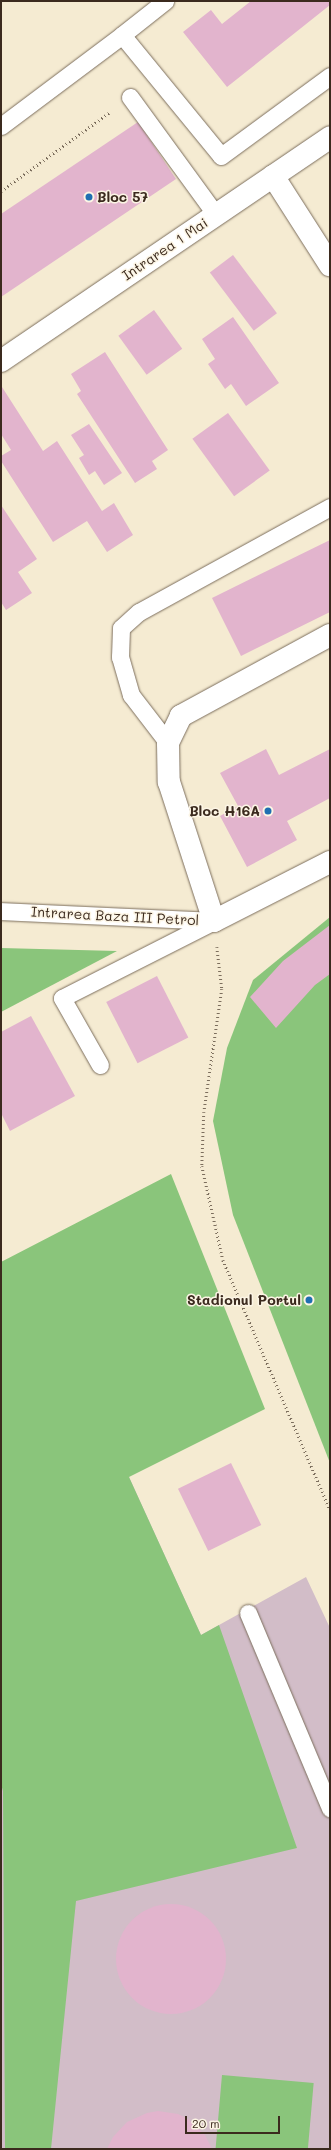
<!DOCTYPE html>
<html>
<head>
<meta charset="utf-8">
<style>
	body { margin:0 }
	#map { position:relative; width:331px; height:2150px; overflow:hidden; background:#f5ebd2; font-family:Mali,sans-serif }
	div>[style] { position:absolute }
	.industrial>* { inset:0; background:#d2bdc8 }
	.green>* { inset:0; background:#8ac57b; transform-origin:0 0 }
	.building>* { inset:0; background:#e2b4cd; transform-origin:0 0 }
	.round { border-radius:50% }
	.path>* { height:2.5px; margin-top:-1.25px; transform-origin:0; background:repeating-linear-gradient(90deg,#7c6e5d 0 1px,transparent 0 4px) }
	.roads { filter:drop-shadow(0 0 1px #7c6e5d) drop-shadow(0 0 1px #7c6e5d) }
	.service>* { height:17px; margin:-8.5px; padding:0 8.5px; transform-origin:8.5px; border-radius:8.5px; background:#fff }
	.minor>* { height:22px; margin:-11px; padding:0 11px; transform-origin:11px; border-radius:11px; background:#fff }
	.dots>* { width:11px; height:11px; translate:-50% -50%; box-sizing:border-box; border:2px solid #fcf5e5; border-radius:50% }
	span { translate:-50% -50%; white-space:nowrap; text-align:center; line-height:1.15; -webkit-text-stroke:3px #fcf5e5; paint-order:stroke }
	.poi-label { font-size:14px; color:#3b2a1e; font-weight:700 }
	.left { translate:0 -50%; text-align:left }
	.right { translate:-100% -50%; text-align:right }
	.street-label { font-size:14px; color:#3b2a1e }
	.frame { position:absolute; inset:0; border:2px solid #3b2a1e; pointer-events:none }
	.scale { position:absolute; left:185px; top:2116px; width:95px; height:18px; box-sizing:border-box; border:2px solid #3b2a1e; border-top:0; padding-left:5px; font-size:12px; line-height:14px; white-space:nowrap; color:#3b2a1e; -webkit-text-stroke:3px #fcf5e5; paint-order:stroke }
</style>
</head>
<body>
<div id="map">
	<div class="industrial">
		<div style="clip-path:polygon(1px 1298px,129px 1477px,201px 1635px,306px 1577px,330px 1628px,330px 2149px,1px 2149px)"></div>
	</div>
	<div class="green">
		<div style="clip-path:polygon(330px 917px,330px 1463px,233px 1215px,213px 1121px,227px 1048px,253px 980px)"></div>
		<div style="clip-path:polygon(1px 948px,117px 951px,1px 1012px)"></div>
		<div style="clip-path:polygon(171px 1174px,265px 1409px,129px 1477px,201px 1635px,219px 1625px,297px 1848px,76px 1901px,51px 2149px,5px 2149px,3px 1791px,1px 1784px,1px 1262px)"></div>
		<div style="left:222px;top:2075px;width:92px;height:74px;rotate:5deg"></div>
	</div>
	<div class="building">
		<div style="clip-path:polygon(251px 1px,330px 1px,330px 5px,227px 87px,183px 32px,211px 10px,222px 24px)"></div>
		<div style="clip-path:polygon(138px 122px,176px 179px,1px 297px,1px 214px)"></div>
		<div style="left:233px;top:255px;width:73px;height:29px;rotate:53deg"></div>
		<div style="left:154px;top:310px;width:48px;height:44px;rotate:54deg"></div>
		<div style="clip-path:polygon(233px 317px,279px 383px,246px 406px,231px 384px,225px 389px,208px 364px,215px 359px,202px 339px)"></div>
		<div style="clip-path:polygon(105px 352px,168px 450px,152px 461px,157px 469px,135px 483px,77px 394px,81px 391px,71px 374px)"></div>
		<div style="clip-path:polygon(2px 387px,43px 451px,57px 441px,102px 511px,114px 503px,133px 535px,107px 552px,87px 521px,53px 542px,1px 461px,1px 456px,11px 450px,1px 434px)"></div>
		<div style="left:228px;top:413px;width:71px;height:44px;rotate:54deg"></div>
		<div style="clip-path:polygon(89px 424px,122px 473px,104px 485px,95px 471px,89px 475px,79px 458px,84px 455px,71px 435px)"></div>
		<div style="clip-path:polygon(1px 505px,37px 559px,18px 572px,32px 593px,6px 610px,1px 602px)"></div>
		<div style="clip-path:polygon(330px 540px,330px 612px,241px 656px,212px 598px)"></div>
		<div style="clip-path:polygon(266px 749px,279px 775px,330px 749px,330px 798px,287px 821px,297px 840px,247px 867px,220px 816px,238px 806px,220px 773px)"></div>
		<div style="clip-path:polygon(330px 925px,330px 974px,315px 985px,276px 1028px,250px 997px,283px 961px)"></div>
		<div style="left:157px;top:976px;width:69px;height:57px;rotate:63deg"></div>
		<div style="clip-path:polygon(31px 1016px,75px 1096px,10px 1131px,1px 1113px,1px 1032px)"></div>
		<div style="left:231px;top:1463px;width:69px;height:59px;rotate:64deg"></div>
		<div class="round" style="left:116px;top:1904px;width:110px;height:110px"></div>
		<div style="clip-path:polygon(158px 2111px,178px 2114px,188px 2119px,205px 2135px,212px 2149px,107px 2149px,113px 2137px,127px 2122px,147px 2113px)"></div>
	</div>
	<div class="path">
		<div style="left:1px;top:191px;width:135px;rotate:-35.9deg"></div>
		<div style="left:217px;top:947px;width:42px;rotate:83.2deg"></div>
		<div style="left:222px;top:989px;width:124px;rotate:98.3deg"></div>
		<div style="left:204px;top:1112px;width:54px;rotate:92.1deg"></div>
		<div style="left:202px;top:1166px;width:96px;rotate:77.4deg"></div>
		<div style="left:223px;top:1260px;width:272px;rotate:66.8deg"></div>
	</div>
	<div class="roads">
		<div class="service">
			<div style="left:122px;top:35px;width:55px;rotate:-38.3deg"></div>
			<div style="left:130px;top:97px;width:146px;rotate:53.9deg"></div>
			<div style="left:1px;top:126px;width:151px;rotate:-36.9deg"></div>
			<div style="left:122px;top:35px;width:156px;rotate:50.7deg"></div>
			<div style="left:221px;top:156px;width:135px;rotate:-36.3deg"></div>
			<div style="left:168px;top:743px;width:61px;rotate:-127.6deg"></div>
			<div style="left:131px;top:695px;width:40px;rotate:-106deg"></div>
			<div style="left:120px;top:657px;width:29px;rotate:-88deg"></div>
			<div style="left:121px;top:628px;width:24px;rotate:-42deg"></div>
			<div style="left:139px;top:612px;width:218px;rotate:-28.8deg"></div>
			<div style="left:1px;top:911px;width:211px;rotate:2.7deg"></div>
			<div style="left:100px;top:1065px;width:77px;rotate:-119.6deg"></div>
			<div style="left:62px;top:998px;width:170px;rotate:-26.9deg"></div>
			<div style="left:248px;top:1613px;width:212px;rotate:67.2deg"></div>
		</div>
		<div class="minor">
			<div style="left:273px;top:176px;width:106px;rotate:57.4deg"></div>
			<div style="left:1px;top:361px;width:398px;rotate:-34.2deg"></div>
			<div style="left:330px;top:635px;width:170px;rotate:151.5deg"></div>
			<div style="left:181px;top:716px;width:30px;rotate:116deg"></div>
			<div style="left:168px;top:743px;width:39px;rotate:89deg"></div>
			<div style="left:169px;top:782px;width:146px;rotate:72.1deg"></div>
			<div style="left:214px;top:921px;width:130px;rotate:-27deg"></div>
		</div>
	</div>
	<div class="dots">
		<div style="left:89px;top:197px;background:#1f6fb2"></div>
		<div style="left:268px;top:811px;background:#1f6fb2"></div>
		<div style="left:309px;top:1300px;background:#1f6fb2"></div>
	</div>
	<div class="poi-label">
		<span class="left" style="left:97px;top:197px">Bloc 57</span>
		<span class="right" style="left:260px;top:811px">Bloc H16A</span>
		<span class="right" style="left:301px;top:1300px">Stadionul Portul</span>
	</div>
	<div class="street-label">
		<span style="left:165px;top:249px;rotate:-34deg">Intrarea 1 Mai</span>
		<span style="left:115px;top:916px;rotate:3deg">Intrarea Baza III Petrol</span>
	</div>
	<div class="frame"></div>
	<div class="scale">20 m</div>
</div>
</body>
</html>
